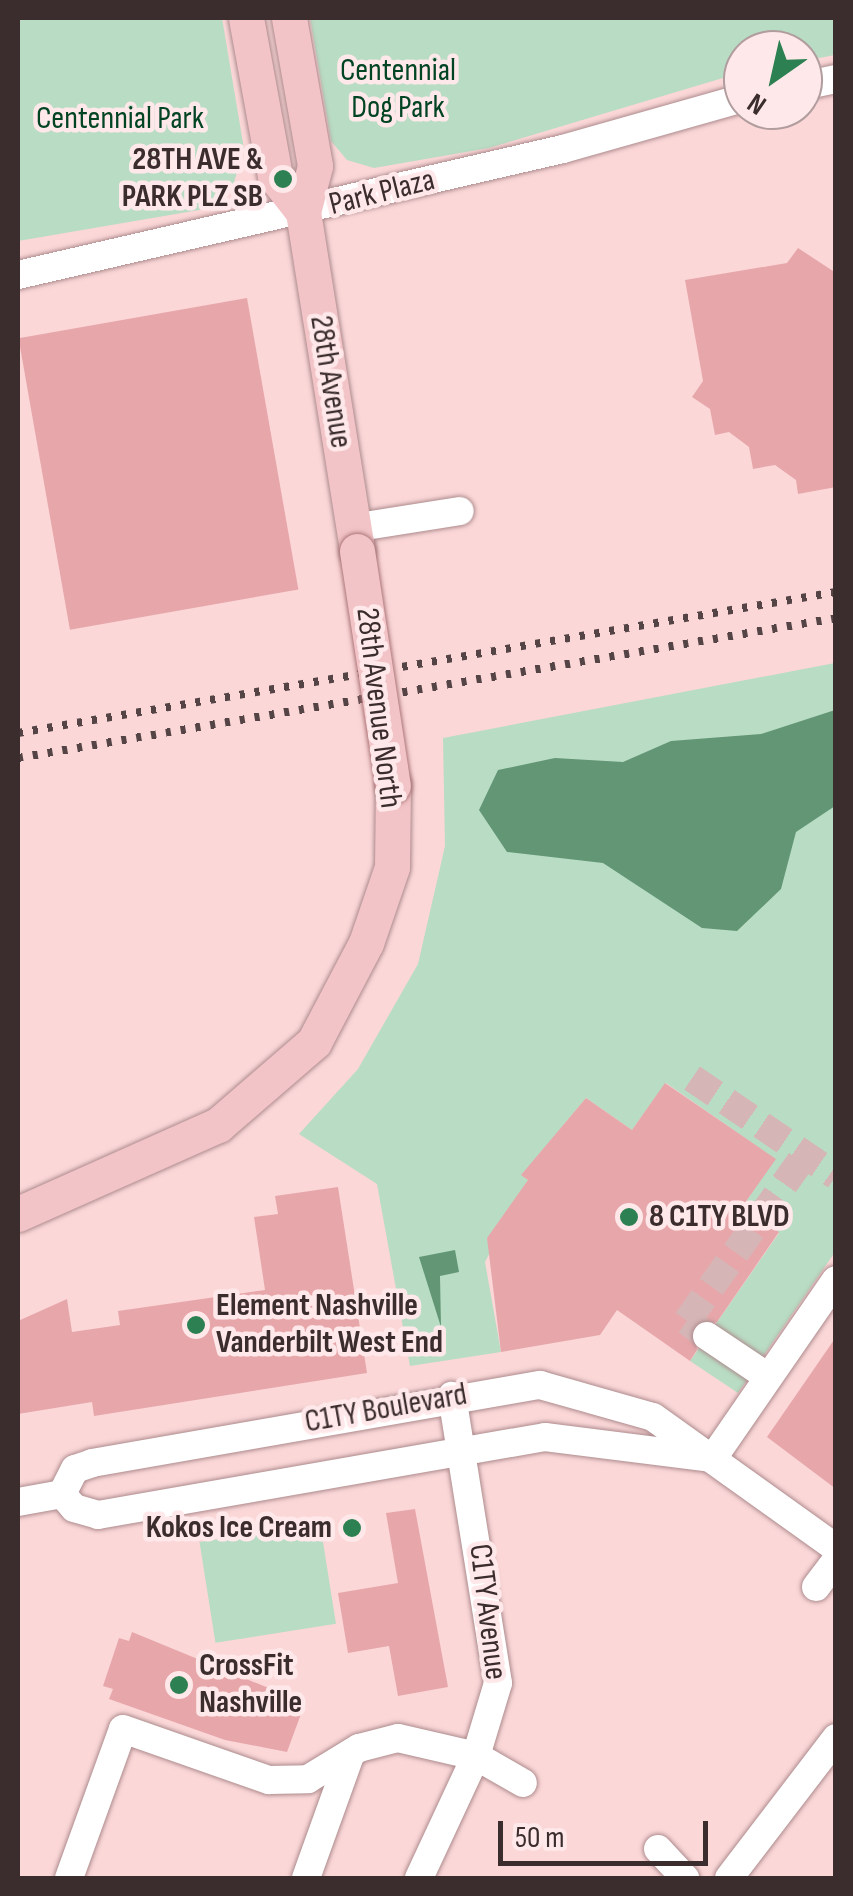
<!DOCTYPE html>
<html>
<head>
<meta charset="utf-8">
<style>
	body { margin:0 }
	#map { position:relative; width:853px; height:1896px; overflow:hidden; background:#fbd7d8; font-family:"Sofia Sans Condensed",sans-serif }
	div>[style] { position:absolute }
	.green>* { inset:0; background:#b9dcc4; transform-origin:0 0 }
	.water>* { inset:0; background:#629674 }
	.building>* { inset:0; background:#e7a7aa; transform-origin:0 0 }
	.minor-tunnel>* { height:28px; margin-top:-14px; transform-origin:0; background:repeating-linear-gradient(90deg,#d5b5b6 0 28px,transparent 0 42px) }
	.roads { filter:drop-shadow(0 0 2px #ad8b8d) drop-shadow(0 0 2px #ad8b8d) }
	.minor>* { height:28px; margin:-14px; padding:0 14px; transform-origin:14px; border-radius:14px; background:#fff }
	.major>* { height:35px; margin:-17.5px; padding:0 17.5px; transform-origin:17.5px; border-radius:17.5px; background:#f2c4c7 }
	.rail>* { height:8px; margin-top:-4px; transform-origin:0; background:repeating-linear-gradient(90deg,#554445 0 5px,transparent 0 15px) }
	.bridges { filter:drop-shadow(0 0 2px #ac7679) drop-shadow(0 0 2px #ac7679) }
	.major-bridge>* { height:35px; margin:-17.5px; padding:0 17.5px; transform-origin:17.5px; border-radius:17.5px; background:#f2c4c7 }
	.dots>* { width:28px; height:28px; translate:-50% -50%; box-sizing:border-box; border:5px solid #ffe8e9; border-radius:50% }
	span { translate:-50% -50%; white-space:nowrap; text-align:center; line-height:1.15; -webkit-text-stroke:9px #ffe8e9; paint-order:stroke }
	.park-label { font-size:32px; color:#004424 }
	.poi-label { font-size:32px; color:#3b2d2e; font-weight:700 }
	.right { translate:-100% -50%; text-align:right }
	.left { translate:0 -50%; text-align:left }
	.street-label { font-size:32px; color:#3b2d2e }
	.frame { position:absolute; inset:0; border:20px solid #3b2d2e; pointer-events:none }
	.north { position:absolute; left:723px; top:30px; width:100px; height:100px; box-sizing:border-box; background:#ffe8e9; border:2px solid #b19d9e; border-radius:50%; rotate:214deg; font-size:28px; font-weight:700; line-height:40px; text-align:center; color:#3b2d2e }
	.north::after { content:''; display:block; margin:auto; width:35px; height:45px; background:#2d8052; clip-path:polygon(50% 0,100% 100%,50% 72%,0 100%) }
	.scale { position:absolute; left:498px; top:1821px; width:210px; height:45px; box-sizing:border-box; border:5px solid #3b2d2e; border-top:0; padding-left:12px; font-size:30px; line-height:35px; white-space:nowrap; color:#3b2d2e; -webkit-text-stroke:8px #ffe8e9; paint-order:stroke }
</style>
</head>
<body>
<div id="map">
	<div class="green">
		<div style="clip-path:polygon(18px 18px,222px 18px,244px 149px,232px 189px,205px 209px,18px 241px)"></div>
		<div style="clip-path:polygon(310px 18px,835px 18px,835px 55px,803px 61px,803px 50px,743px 50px,743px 72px,489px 148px,374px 168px,347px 160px,331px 141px)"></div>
		<div style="clip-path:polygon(835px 663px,835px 1252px,738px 1393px,690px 1361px,779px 1233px,742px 1207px,775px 1159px,666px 1083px,632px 1130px,586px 1098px,522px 1175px,528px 1180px,485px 1262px,501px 1352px,410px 1366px,377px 1184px,299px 1134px,358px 1069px,418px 964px,445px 846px,443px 738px)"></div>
		<div style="left:320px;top:1523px;width:102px;height:122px;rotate:81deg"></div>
	</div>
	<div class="water">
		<div style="clip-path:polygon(835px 710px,835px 806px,796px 832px,781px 889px,737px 931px,702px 928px,603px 863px,507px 852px,479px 810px,498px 770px,555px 758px,623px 762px,671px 741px,761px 734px)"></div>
		<div style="clip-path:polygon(455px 1250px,459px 1272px,440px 1276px,441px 1327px,419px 1257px)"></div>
	</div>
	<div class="building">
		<div style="clip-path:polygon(798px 248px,836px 273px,836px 487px,798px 494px,796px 480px,775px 465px,753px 469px,749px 447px,729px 432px,715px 435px,710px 409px,692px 397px,703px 381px,685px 280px,787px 263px)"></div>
		<div style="left:247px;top:298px;width:296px;height:232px;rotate:80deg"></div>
		<div style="clip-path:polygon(665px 1083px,776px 1159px,742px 1207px,779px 1232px,717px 1322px,693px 1326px,697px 1350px,690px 1361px,617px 1310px,600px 1335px,501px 1352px,487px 1238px,528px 1180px,521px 1175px,586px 1098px,632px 1130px)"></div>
		<div style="clip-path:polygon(338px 1187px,367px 1373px,94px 1416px,92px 1402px,18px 1414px,18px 1321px,67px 1299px,72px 1332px,120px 1325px,118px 1311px,265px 1290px,254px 1217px,278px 1214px,275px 1196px)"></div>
		<div style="clip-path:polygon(836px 1337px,836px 1489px,767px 1437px)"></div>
		<div style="clip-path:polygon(415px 1509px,448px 1687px,398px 1696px,389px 1646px,348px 1653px,338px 1593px,398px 1583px,386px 1513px)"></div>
		<div style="clip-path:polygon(132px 1632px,305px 1703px,287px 1752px,225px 1740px,109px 1699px,113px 1689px,103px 1686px,119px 1638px,129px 1641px)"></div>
	</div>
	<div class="minor-tunnel">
		<div style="left:692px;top:1078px;width:174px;rotate:34.2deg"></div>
		<div style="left:707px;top:1336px;width:25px;rotate:-143deg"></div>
		<div style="left:687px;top:1321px;width:204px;rotate:-54.6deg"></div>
	</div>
	<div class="roads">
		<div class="minor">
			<div style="left:803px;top:86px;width:34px;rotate:-12deg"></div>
			<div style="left:18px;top:275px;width:559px;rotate:-13.02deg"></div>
			<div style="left:563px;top:149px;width:187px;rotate:-15.8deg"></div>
			<div style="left:353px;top:528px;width:108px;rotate:-9deg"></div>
			<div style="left:707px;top:1336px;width:73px;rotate:33.9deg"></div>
			<div style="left:713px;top:1458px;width:216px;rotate:-55.4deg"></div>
			<div style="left:62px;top:1494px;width:28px;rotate:-63deg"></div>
			<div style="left:75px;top:1469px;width:18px;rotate:-19deg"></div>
			<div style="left:92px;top:1463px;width:455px;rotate:-9.9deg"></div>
			<div style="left:540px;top:1385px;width:117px;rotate:15.8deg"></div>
			<div style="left:653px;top:1417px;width:225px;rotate:35.6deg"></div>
			<div style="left:62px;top:1494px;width:18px;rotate:49deg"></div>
			<div style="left:74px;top:1508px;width:25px;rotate:16deg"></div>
			<div style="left:98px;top:1515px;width:454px;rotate:-9.9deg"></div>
			<div style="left:545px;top:1437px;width:167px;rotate:7.2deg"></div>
			<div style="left:18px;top:1502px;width:45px;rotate:-10.3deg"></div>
			<div style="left:816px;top:1587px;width:34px;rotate:-53deg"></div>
			<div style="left:658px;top:1849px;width:40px;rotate:47deg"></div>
			<div style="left:69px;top:1878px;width:158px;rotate:-70.1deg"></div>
			<div style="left:123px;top:1729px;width:155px;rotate:19.3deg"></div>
			<div style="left:269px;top:1780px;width:39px;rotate:-1deg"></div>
			<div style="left:308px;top:1779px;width:60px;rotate:-31.3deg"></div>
			<div style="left:359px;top:1748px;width:40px;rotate:-14.4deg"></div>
			<div style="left:398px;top:1738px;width:80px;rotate:13deg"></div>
			<div style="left:476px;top:1756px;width:54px;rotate:29.9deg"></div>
			<div style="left:306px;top:1878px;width:133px;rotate:-70.2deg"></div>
			<div style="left:419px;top:1878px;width:135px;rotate:-65deg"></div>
			<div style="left:476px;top:1756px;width:76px;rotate:-73.2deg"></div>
			<div style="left:498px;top:1683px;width:291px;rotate:-99.1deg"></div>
			<div style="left:729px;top:1878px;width:176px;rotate:-52.6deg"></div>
		</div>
		<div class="major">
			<div style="left:246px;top:18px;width:161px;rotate:79.6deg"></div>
			<div style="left:275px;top:176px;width:46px;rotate:52.1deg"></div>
			<div style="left:289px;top:18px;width:150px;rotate:80deg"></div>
			<div style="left:315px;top:166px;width:48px;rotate:104.6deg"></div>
			<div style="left:303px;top:212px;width:343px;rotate:80.9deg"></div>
			<div style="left:18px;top:1214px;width:219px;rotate:-24deg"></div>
			<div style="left:218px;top:1125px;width:127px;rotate:-40.8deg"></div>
			<div style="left:314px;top:1042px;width:112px;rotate:-62.3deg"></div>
			<div style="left:366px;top:943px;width:80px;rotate:-71.1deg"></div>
			<div style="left:392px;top:867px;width:82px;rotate:-89.3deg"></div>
		</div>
	</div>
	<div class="rail">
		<div style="left:18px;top:733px;width:830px;rotate:-9.78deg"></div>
		<div style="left:18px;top:758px;width:830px;rotate:-9.71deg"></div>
	</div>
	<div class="bridges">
		<div class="major-bridge">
			<div style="left:357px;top:551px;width:237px;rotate:81.3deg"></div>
		</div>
	</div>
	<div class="dots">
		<div style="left:283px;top:179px;background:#2d8052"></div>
		<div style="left:629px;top:1217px;background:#2d8052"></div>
		<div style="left:196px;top:1325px;background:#2d8052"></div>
		<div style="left:352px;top:1528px;background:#2d8052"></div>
		<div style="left:179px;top:1685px;background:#2d8052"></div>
	</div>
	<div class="park-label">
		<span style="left:398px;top:90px">Centennial<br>Dog Park</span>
		<span style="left:120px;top:119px">Centennial Park</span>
	</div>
	<div class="poi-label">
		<span class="right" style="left:263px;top:179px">28TH AVE &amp;<br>PARK PLZ SB</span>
		<span class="left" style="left:649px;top:1217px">8 C1TY BLVD</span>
		<span class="left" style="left:216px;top:1325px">Element Nashville<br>Vanderbilt West End</span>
		<span class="right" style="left:332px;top:1528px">Kokos Ice Cream</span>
		<span class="left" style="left:199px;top:1685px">CrossFit<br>Nashville</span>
	</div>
	<div class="street-label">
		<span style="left:382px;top:193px;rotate:-14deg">Park Plaza</span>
		<span style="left:330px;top:382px;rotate:81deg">28th Avenue</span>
		<span style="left:378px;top:708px;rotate:83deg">28th Avenue North</span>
		<span style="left:386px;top:1409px;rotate:-10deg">C1TY Boulevard</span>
		<span style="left:487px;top:1612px;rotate:83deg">C1TY Avenue</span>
	</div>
	<div class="frame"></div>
	<div class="north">N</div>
	<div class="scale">50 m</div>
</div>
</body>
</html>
